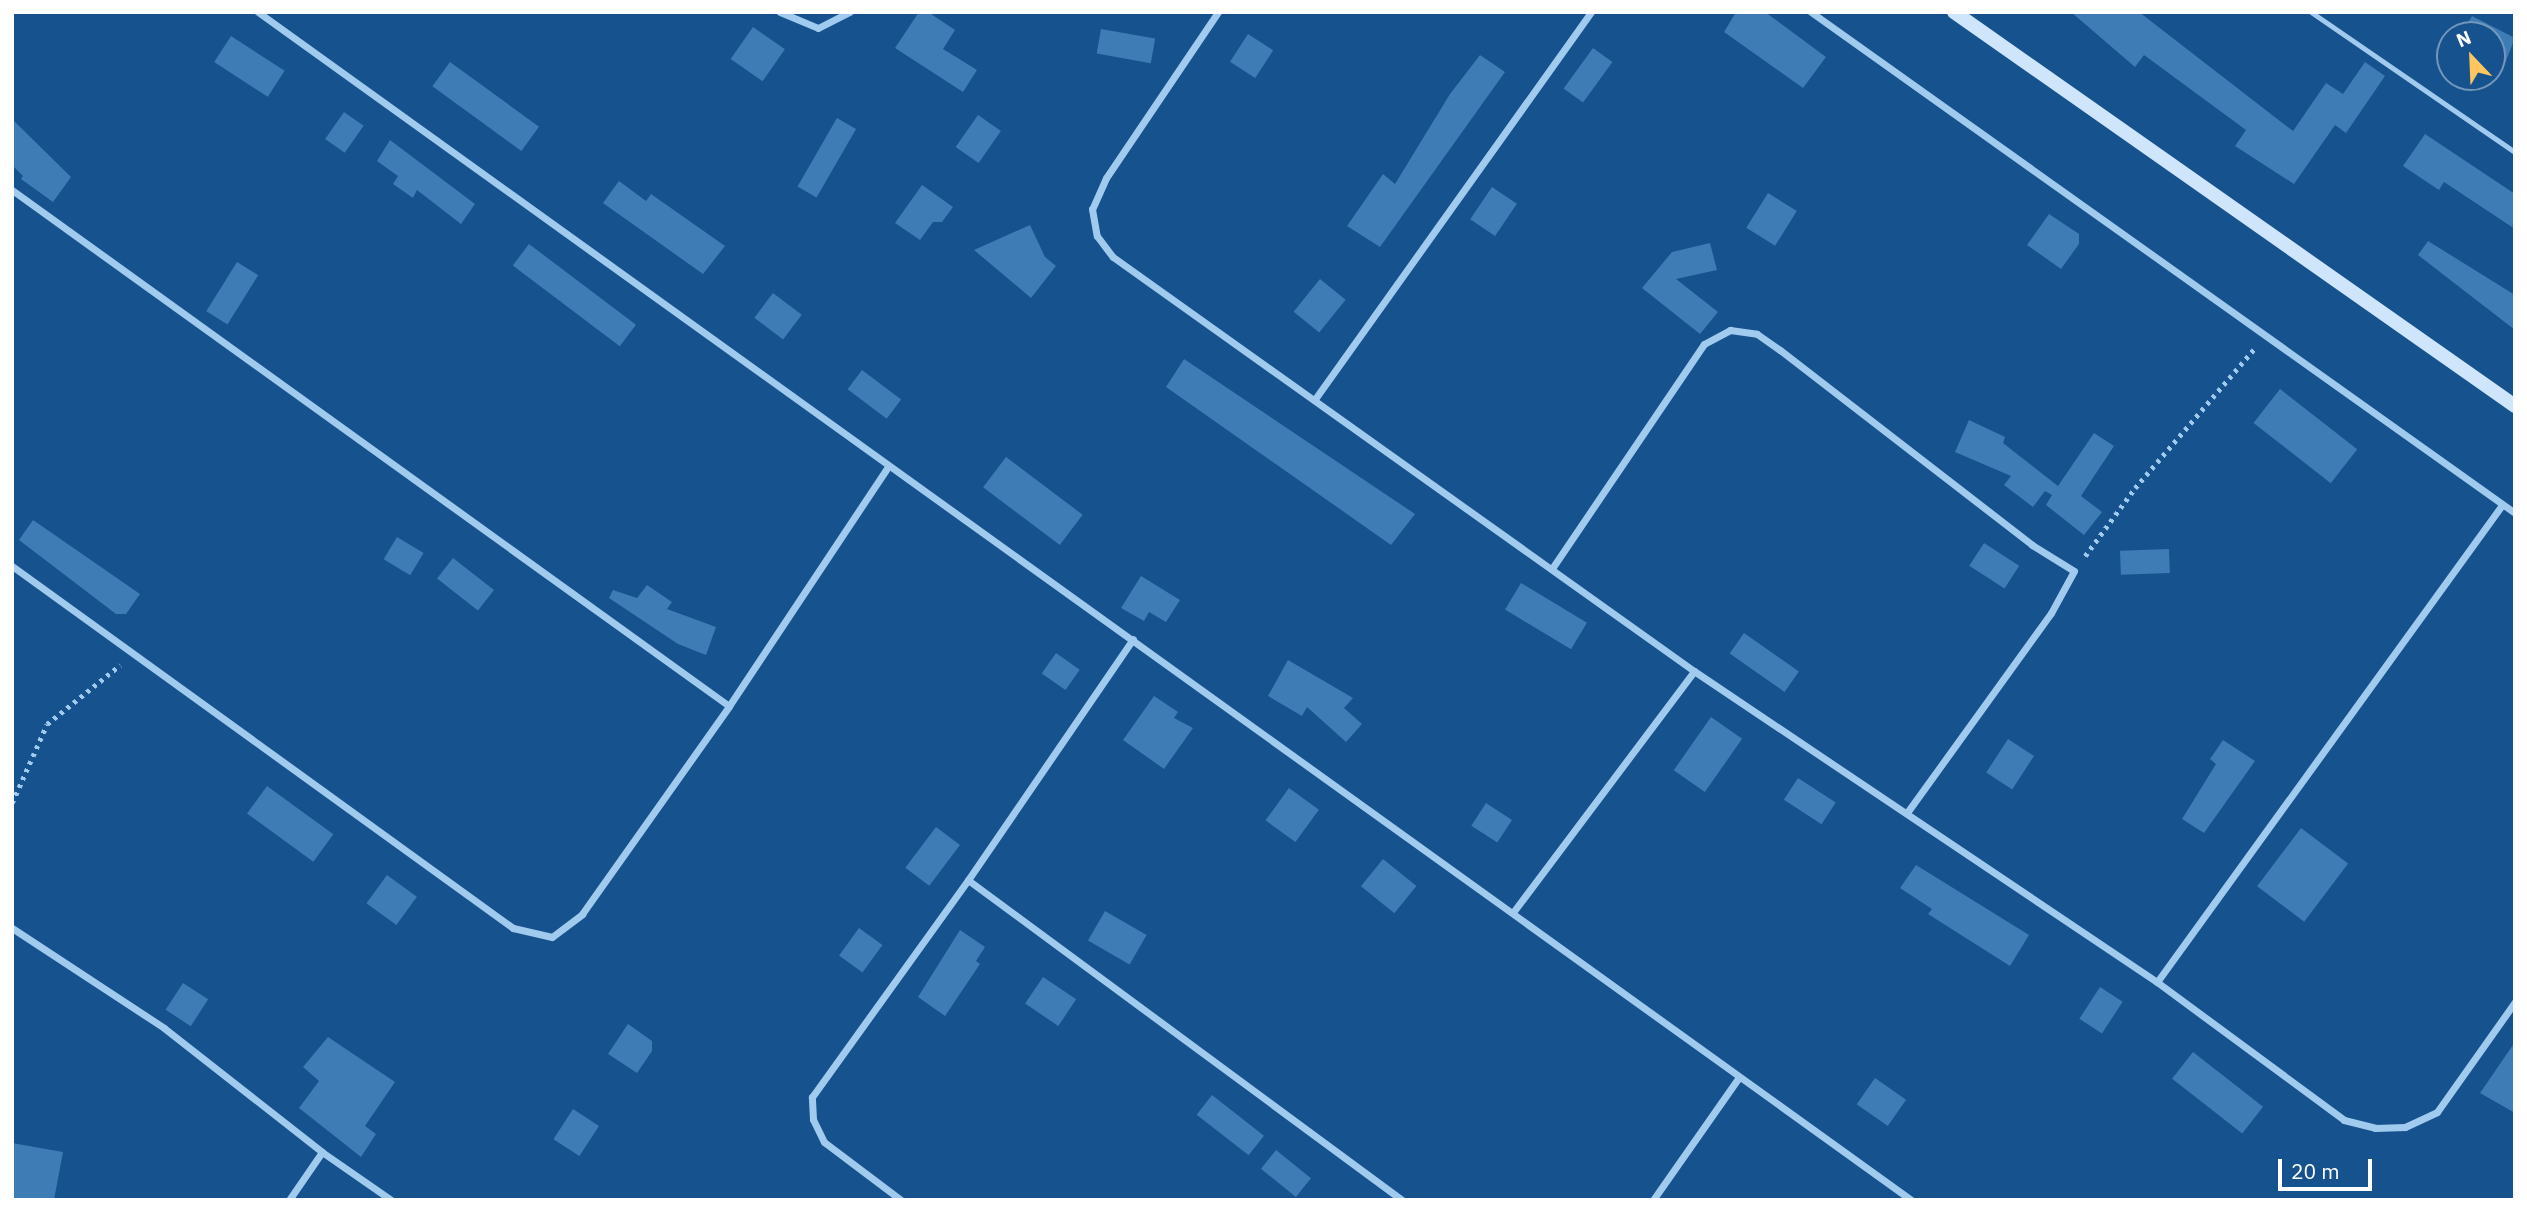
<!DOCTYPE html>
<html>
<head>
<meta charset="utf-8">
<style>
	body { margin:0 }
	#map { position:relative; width:2527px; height:1212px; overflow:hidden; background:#16528d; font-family:"IBM Plex Sans",sans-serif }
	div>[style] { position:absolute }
	.building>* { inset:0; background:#3e7cb6; transform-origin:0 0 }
	.path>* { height:4.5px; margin-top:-2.25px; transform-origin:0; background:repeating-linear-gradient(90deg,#a1caef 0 3.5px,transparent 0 8.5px) }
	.lane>* { height:5px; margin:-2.5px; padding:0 2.5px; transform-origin:2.5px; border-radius:2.5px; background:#a1caef }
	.street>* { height:7px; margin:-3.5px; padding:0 3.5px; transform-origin:3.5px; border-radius:3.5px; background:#a1caef }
	.secondary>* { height:14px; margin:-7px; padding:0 7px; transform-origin:7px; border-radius:7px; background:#cfe5fb }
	span { translate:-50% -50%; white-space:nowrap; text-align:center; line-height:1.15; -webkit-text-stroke:6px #16528d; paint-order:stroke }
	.frame { position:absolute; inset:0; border:14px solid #fff; pointer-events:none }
	.north { position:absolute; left:2436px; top:21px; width:70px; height:70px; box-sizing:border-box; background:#16528d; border:2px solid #7397bb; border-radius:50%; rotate:337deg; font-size:19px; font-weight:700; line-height:28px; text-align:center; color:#fff }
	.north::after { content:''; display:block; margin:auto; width:24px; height:32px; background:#ffc65f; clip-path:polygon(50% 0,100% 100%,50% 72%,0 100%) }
	.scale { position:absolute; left:2278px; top:1159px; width:94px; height:32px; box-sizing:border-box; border:4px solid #fff; border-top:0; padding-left:9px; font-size:21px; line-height:24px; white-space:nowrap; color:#fff; -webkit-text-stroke:5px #16528d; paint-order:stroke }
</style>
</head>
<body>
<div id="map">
	<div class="building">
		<div style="clip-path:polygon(919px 12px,928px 12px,955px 30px,943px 49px,977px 70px,963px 92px,895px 48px)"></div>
		<div style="clip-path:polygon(1736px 12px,1765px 12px,1826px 57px,1803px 88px,1724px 32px)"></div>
		<div style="clip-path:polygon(2071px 12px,2139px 12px,2293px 131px,2326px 83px,2343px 94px,2365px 62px,2385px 76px,2346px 133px,2335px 125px,2294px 184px,2235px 146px,2246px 130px,2144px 55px,2135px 67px)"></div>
		<div style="clip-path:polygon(2472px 16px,2515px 38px,2504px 66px,2492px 63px,2492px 35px,2461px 35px)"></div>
		<div style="left:753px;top:27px;width:39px;height:39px;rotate:35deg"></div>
		<div style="left:1101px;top:29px;width:55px;height:25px;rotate:10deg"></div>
		<div style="left:1248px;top:34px;width:30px;height:33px;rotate:33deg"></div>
		<div style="left:231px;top:36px;width:64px;height:31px;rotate:33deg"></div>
		<div style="left:1593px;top:48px;width:24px;height:50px;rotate:36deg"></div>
		<div style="clip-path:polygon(1480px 55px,1505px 72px,1380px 247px,1347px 226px,1383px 174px,1395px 184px,1450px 94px)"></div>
		<div style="left:450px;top:62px;width:110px;height:30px;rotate:36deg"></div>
		<div style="left:344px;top:112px;width:24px;height:33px;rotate:35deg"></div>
		<div style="left:978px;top:115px;width:28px;height:39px;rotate:35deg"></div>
		<div style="left:837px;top:118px;width:22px;height:79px;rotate:30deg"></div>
		<div style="clip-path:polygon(12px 119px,71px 177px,53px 202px,21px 179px,23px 176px,12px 165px)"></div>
		<div style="clip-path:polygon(2425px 134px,2515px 194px,2515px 229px,2444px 182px,2439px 190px,2403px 166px)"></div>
		<div style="clip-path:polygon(390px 140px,475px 204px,461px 224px,417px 190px,413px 198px,393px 184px,398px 176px,377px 161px)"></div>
		<div style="clip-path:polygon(619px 181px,646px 201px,651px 194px,725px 246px,703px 274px,603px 203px)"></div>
		<div style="clip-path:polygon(922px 185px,953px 207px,942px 222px,933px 222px,920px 240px,895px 223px)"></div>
		<div style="left:1492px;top:187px;width:30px;height:39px;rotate:34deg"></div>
		<div style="left:1768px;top:193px;width:34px;height:41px;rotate:32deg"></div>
		<div style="clip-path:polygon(2049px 214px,2079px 234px,2079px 244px,2061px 269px,2027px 245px)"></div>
		<div style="clip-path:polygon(1030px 225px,1045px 257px,1056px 266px,1031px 298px,974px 250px)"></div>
		<div style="clip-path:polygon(2428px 241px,2515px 295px,2515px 330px,2418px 255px)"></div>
		<div style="clip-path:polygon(1710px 243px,1717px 270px,1676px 279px,1718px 312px,1700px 334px,1642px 288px,1672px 252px)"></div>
		<div style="left:529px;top:244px;width:134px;height:27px;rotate:37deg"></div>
		<div style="left:237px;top:262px;width:25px;height:58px;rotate:32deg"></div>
		<div style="left:1320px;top:279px;width:33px;height:42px;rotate:39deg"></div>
		<div style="left:773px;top:293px;width:36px;height:31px;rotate:37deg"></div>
		<div style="clip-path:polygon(1184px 359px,1415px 514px,1391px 545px,1166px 387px)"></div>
		<div style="left:862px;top:370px;width:49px;height:24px;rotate:37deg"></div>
		<div style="left:2280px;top:389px;width:98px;height:43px;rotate:38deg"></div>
		<div style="clip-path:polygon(1969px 420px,2005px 437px,2003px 443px,2058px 486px,2094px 433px,2114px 446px,2081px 496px,2102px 512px,2084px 535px,2046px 505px,2052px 495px,2045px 491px,2033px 507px,2004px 485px,2011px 476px,1955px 452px)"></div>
		<div style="left:1006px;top:457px;width:96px;height:38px;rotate:37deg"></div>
		<div style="clip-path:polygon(33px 520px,140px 594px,126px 614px,116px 614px,19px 540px)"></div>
		<div style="left:397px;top:537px;width:31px;height:26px;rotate:31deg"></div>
		<div style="left:1984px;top:543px;width:42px;height:27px;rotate:33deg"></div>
		<div style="left:2169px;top:549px;width:24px;height:49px;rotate:88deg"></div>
		<div style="left:453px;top:558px;width:52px;height:26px;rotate:38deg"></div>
		<div style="clip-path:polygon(1141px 576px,1180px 600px,1166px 622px,1149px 612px,1144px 621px,1121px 608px)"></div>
		<div style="left:1521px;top:583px;width:77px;height:31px;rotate:31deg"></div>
		<div style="clip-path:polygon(647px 585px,672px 602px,667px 609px,716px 627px,706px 655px,678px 644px,609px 598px,613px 590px,637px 598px)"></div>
		<div style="left:1744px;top:633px;width:67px;height:25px;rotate:35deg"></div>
		<div style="left:1056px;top:653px;width:29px;height:25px;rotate:35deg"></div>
		<div style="clip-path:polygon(1288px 660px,1353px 698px,1344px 708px,1362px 724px,1346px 742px,1307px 707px,1302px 716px,1268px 696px)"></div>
		<div style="clip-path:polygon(1154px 696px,1178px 712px,1174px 718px,1193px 728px,1164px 769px,1123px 740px)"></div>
		<div style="left:1711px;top:717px;width:38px;height:65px;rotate:35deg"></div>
		<div style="left:2008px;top:739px;width:31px;height:40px;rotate:33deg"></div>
		<div style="clip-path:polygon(2223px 740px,2255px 761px,2204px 833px,2182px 819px,2216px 764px,2210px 759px)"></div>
		<div style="left:1798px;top:778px;width:45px;height:26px;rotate:33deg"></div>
		<div style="left:267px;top:786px;width:82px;height:34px;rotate:36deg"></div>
		<div style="left:1289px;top:788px;width:37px;height:40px;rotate:36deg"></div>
		<div style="left:1486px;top:803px;width:31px;height:27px;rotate:33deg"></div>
		<div style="left:936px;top:827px;width:30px;height:51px;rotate:37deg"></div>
		<div style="left:2301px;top:828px;width:59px;height:73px;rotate:37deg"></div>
		<div style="left:1383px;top:859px;width:43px;height:35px;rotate:39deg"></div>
		<div style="clip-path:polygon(1916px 865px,2029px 935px,2010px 966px,1928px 914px,1932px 909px,1900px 888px)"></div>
		<div style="left:387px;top:875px;width:37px;height:35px;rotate:36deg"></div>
		<div style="left:1105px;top:911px;width:48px;height:34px;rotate:30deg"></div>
		<div style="left:859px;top:928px;width:29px;height:34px;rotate:36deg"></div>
		<div style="clip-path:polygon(960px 930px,985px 947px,976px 961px,980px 964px,945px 1016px,918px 997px)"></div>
		<div style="left:1043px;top:977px;width:40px;height:32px;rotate:34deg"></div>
		<div style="left:183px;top:983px;width:30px;height:32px;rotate:33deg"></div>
		<div style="left:2100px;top:987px;width:27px;height:38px;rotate:33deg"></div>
		<div style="clip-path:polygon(628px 1024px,652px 1041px,652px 1051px,637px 1073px,608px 1054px)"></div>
		<div style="clip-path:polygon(328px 1037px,395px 1082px,365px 1126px,376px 1134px,361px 1157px,299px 1108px,319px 1081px,303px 1067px)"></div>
		<div style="clip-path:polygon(2515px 1042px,2515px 1113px,2480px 1093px)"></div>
		<div style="left:2193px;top:1052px;width:89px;height:34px;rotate:38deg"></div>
		<div style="left:1875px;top:1078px;width:38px;height:32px;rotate:35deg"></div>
		<div style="left:1212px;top:1095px;width:66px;height:25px;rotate:38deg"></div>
		<div style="left:573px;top:1109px;width:31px;height:36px;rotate:33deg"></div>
		<div style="clip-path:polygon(12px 1143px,63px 1152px,54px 1200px,12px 1200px)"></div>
		<div style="left:1276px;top:1150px;width:45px;height:24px;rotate:39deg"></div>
	</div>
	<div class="path">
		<div style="left:2085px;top:556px;width:84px;rotate:-53.7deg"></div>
		<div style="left:2135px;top:488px;width:183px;rotate:-49.4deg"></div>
		<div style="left:12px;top:803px;width:86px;rotate:-66.1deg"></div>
		<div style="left:47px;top:724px;width:94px;rotate:-38.9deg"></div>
	</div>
	<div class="lane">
		<div style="left:2311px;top:12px;width:247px;rotate:34.5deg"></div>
	</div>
	<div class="street">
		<div style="left:258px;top:12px;width:2036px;rotate:35.7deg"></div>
		<div style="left:780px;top:12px;width:41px;rotate:22.8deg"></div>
		<div style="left:818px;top:28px;width:36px;rotate:-27deg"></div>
		<div style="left:1218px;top:12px;width:200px;rotate:124deg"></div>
		<div style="left:1106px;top:178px;width:34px;rotate:114deg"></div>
		<div style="left:1092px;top:209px;width:27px;rotate:80deg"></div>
		<div style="left:1097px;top:236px;width:26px;rotate:53deg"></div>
		<div style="left:1113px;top:257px;width:713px;rotate:35.47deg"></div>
		<div style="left:1694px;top:671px;width:558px;rotate:33.89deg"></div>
		<div style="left:2157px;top:982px;width:232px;rotate:36.4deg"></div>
		<div style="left:2344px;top:1120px;width:32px;rotate:14deg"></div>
		<div style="left:2375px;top:1128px;width:30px;rotate:-2deg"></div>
		<div style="left:2405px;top:1127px;width:35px;rotate:-25deg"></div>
		<div style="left:2437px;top:1112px;width:135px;rotate:-54.7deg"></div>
		<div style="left:1811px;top:12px;width:864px;rotate:35.44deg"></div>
		<div style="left:12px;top:190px;width:883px;rotate:35.74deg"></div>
		<div style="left:1315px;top:399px;width:475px;rotate:-54.5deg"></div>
		<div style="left:12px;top:566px;width:618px;rotate:35.85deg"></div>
		<div style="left:513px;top:928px;width:40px;rotate:13deg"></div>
		<div style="left:552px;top:937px;width:38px;rotate:-37deg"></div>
		<div style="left:582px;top:914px;width:255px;rotate:-54.7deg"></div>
		<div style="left:729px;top:706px;width:287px;rotate:-56.4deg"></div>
		<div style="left:1553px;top:567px;width:269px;rotate:-55.9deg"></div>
		<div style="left:1704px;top:344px;width:30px;rotate:-28deg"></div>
		<div style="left:1730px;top:330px;width:27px;rotate:8deg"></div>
		<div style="left:1757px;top:334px;width:28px;rotate:35deg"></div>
		<div style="left:1780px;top:350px;width:319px;rotate:37.7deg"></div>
		<div style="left:2032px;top:545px;width:49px;rotate:31.8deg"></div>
		<div style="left:2074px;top:571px;width:48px;rotate:118.7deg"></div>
		<div style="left:2051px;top:613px;width:244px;rotate:125.8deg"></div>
		<div style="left:968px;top:880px;width:539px;rotate:36.4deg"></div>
		<div style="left:1514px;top:911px;width:300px;rotate:-53.1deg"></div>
		<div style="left:12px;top:928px;width:182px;rotate:33.3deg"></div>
		<div style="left:164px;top:1028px;width:201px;rotate:38.1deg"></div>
		<div style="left:322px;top:1152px;width:84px;rotate:34.8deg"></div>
		<div style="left:2157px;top:982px;width:589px;rotate:-54.12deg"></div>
		<div style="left:289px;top:1200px;width:58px;rotate:-55.5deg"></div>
		<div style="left:901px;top:1200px;width:96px;rotate:-143deg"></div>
		<div style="left:824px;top:1142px;width:25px;rotate:-116deg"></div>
		<div style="left:813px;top:1119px;width:22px;rotate:-93deg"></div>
		<div style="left:812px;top:1097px;width:267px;rotate:-54.3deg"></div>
		<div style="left:968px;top:880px;width:292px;rotate:-55.6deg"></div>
		<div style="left:1653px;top:1200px;width:150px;rotate:-55deg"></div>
	</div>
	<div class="secondary">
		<div style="left:1954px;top:12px;width:686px;rotate:35.08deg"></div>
	</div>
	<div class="frame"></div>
	<div class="north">N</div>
	<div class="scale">20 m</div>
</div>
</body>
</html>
